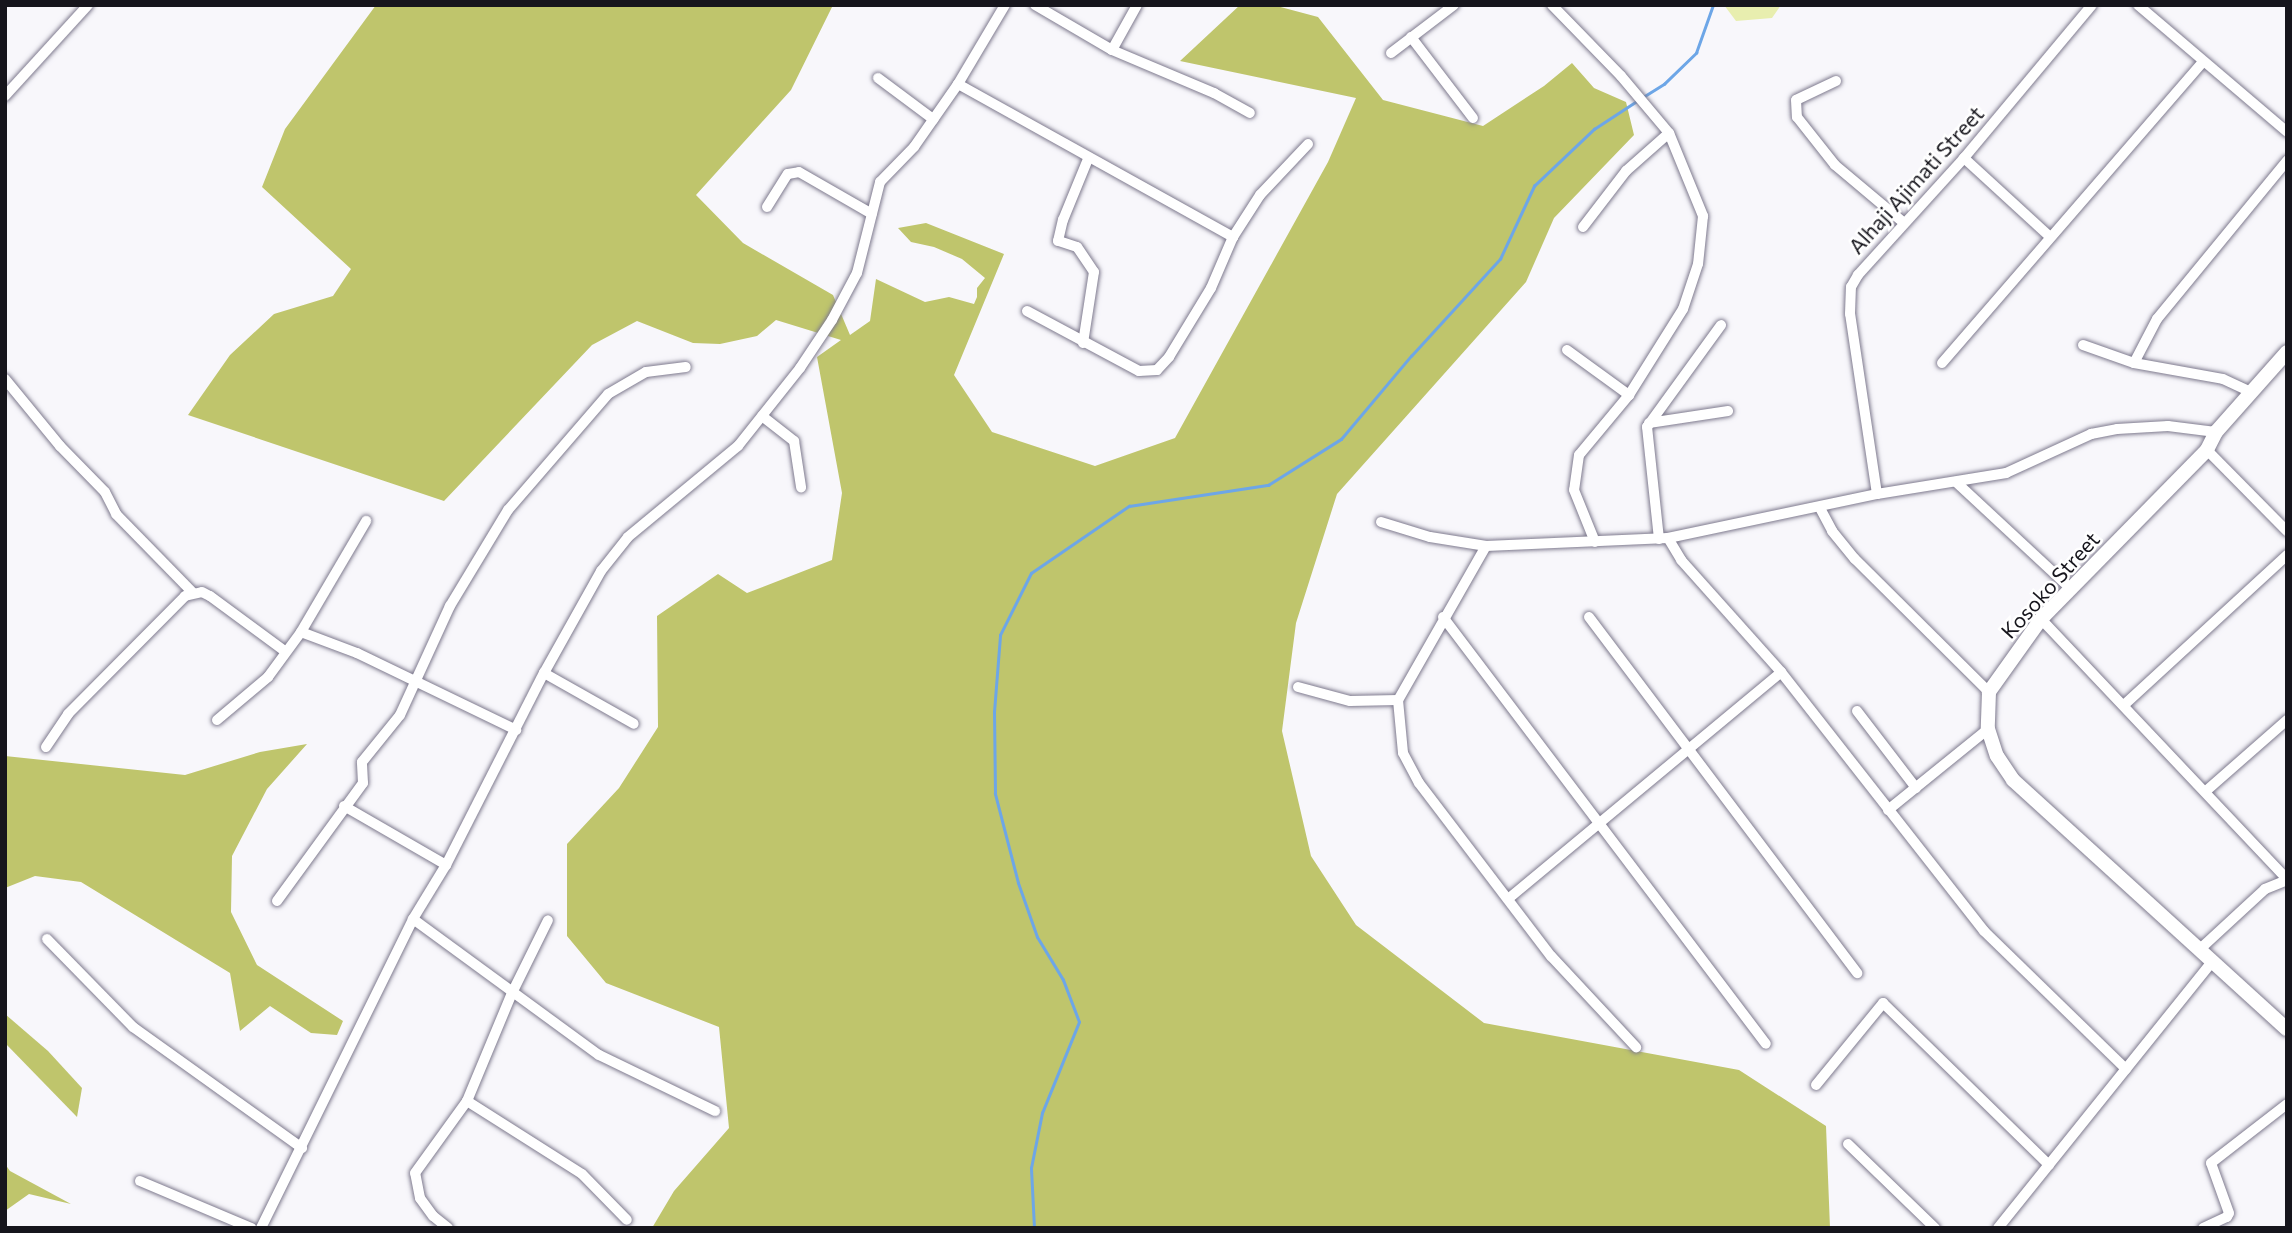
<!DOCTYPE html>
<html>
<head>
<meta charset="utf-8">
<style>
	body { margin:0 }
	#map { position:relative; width:2292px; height:1233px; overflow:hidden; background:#f8f7fb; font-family:Commissioner,sans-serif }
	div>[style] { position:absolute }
	.green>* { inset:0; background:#e8eeaf }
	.forest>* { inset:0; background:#bfc56c }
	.stream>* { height:2.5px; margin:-1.25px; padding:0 1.25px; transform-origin:1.25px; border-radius:1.25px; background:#6da6e7 }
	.roads { filter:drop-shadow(0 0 2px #7e7a8e) drop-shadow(0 0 2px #7e7a8e) }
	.street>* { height:10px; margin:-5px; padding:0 5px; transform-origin:5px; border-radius:5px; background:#fff }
	.secondary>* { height:14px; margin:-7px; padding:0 7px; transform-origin:7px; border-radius:7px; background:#fff }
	span { translate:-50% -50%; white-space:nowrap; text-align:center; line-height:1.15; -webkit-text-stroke:5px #fff; paint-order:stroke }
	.street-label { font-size:21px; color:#16151c }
	.frame { position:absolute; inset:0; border:7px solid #16151c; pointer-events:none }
</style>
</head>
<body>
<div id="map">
	<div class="green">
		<div style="clip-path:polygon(1724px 5px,1781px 5px,1772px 18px,1736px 21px)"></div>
	</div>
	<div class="forest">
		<div style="clip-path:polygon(376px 5px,833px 5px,791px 90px,696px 195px,743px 243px,833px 295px,850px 335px,870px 321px,876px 279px,925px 302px,949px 297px,974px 304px,977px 297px,977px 288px,985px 278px,962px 259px,934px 247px,911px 242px,898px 228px,926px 223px,1004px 254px,954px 375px,992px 432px,1095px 466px,1175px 438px,1328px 162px,1356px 98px,1180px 61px,1240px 5px,1273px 5px,1318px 17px,1383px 100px,1483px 126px,1544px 86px,1572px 63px,1594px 88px,1626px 102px,1634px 135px,1554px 218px,1526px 282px,1337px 494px,1296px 623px,1282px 731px,1311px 856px,1356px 925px,1484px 1023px,1739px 1070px,1826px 1126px,1830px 1228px,652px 1228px,674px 1191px,729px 1128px,719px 1027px,606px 983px,567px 936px,567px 844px,619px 788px,658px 727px,657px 616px,718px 574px,747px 593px,832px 560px,842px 493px,817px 357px,841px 340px,776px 320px,757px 336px,720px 344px,693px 343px,637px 321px,592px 345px,444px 501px,188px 415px,230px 355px,274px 314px,333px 296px,351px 269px,262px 187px,285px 129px)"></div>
		<div style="clip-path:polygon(307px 744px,267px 789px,232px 856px,231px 912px,257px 965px,343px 1021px,337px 1035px,311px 1033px,270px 1006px,240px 1031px,230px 973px,81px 882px,35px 876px,5px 888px,5px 756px,185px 775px,260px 752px)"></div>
		<div style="clip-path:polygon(5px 1014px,48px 1051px,82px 1088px,77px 1117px,5px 1043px)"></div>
		<div style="clip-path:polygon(5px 1164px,10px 1171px,71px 1204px,29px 1194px,5px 1211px)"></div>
	</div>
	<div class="stream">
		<div style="left:1643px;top:97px;width:25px;rotate:-32deg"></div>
		<div style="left:1664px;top:84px;width:45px;rotate:-44.1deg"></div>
		<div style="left:1696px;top:53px;width:51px;rotate:-70.5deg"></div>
		<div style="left:1034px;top:1228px;width:60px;rotate:-92.9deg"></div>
		<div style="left:1031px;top:1168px;width:56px;rotate:-78.7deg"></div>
		<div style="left:1042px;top:1113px;width:98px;rotate:-67.9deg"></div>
		<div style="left:1079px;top:1022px;width:45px;rotate:-110.9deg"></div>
		<div style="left:1063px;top:980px;width:50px;rotate:-121.2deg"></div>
		<div style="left:1037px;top:937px;width:57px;rotate:-109.4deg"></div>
		<div style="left:1018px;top:883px;width:92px;rotate:-104.5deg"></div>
		<div style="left:995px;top:794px;width:82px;rotate:-90.7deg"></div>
		<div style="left:994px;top:712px;width:77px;rotate:-85.5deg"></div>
		<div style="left:1000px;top:635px;width:69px;rotate:-63.4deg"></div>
		<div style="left:1031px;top:573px;width:119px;rotate:-34.4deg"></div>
		<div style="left:1129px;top:506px;width:141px;rotate:-8.6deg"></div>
		<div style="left:1268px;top:485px;width:86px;rotate:-32.2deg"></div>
		<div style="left:1341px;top:439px;width:109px;rotate:-49.9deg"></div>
		<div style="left:1411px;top:356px;width:132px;rotate:-47.5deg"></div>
		<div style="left:1500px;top:259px;width:81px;rotate:-65deg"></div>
		<div style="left:1534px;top:186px;width:83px;rotate:-43.5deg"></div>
		<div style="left:1594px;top:129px;width:51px;rotate:-33.1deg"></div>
	</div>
	<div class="roads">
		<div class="street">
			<div style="left:1035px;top:5px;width:89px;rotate:30.3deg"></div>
			<div style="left:1112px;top:50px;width:111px;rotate:22.9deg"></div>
			<div style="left:1214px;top:93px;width:41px;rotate:29.1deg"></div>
			<div style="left:1552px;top:5px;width:99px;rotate:45.8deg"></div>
			<div style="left:1621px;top:76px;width:75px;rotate:49.9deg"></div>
			<div style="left:1669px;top:133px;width:90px;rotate:67.7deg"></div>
			<div style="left:1703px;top:216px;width:48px;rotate:95.9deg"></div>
			<div style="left:1698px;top:264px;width:47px;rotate:108.4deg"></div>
			<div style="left:1683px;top:309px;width:102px;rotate:122.1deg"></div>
			<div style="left:1629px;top:395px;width:78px;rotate:129.8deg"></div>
			<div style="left:1579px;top:455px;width:35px;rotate:98deg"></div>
			<div style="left:1574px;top:490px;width:56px;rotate:68deg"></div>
			<div style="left:2138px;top:5px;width:196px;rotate:40.4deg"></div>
			<div style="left:1411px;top:37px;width:102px;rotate:52.6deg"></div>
			<div style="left:1112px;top:50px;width:51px;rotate:-60.9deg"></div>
			<div style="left:1391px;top:53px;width:79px;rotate:-37.3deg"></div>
			<div style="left:878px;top:78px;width:69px;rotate:36.7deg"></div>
			<div style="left:1836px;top:81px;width:44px;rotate:154.6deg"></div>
			<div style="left:1796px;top:100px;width:17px;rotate:87deg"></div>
			<div style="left:1797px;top:117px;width:61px;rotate:51.6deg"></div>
			<div style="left:1835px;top:165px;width:90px;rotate:40deg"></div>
			<div style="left:958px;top:84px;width:315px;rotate:29.1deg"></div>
			<div style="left:5px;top:96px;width:123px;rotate:-47.6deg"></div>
			<div style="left:1964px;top:158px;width:115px;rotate:42.5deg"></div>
			<div style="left:767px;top:207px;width:39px;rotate:-58deg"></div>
			<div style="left:788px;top:174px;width:11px;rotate:-10deg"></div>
			<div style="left:799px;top:172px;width:84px;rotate:29.9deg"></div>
			<div style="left:1583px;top:227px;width:71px;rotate:-52.5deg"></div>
			<div style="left:1626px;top:171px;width:57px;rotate:-41.5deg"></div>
			<div style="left:1027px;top:311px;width:127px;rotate:28.2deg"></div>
			<div style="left:1139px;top:371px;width:18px;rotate:-3deg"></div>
			<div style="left:1157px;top:370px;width:18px;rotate:-47deg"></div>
			<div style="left:1169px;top:357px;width:81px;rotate:-58.7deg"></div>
			<div style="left:1211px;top:288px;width:56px;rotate:-66.7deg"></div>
			<div style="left:1233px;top:237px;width:50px;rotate:-57.3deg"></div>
			<div style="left:1260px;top:195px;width:70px;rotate:-46.7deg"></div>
			<div style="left:1083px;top:343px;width:72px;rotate:-81.2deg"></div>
			<div style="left:1094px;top:272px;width:30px;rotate:-124deg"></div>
			<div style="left:1077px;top:247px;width:20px;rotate:-162deg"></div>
			<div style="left:1058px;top:241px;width:22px;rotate:-77deg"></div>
			<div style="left:1063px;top:220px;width:66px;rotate:-67.7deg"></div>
			<div style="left:2083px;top:345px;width:54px;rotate:19.4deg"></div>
			<div style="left:2134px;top:363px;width:90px;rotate:10.2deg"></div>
			<div style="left:2223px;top:379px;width:29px;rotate:25deg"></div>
			<div style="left:1567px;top:350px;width:77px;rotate:36deg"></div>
			<div style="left:1942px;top:363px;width:398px;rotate:-49.1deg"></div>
			<div style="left:2134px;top:363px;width:50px;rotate:-62.4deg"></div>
			<div style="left:2157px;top:319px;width:205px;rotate:-50.6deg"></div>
			<div style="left:5px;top:379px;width:87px;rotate:50.6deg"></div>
			<div style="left:60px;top:446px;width:64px;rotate:45.6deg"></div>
			<div style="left:105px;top:492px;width:25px;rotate:63deg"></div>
			<div style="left:116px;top:514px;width:110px;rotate:45.7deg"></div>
			<div style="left:762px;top:416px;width:41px;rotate:38deg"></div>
			<div style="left:794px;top:441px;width:47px;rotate:81.3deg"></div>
			<div style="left:1649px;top:423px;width:80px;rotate:-8.6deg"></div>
			<div style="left:2207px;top:450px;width:114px;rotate:45.4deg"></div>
			<div style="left:1956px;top:482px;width:156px;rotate:42.9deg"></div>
			<div style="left:1877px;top:494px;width:182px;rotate:-98.5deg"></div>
			<div style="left:1850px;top:314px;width:27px;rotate:-88deg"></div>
			<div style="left:1851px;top:287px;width:14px;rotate:-60deg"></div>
			<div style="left:1858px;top:275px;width:158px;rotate:-47.8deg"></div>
			<div style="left:1964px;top:158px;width:199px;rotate:-50.1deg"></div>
			<div style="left:1820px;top:508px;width:26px;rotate:62deg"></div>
			<div style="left:1832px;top:531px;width:36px;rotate:51deg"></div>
			<div style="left:1855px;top:559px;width:189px;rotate:44.8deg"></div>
			<div style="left:1381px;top:522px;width:51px;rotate:17deg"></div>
			<div style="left:1430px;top:537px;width:57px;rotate:9.1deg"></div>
			<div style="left:1486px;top:546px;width:182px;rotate:-2.5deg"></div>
			<div style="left:1668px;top:538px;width:214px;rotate:-11.9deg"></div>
			<div style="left:1877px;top:494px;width:131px;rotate:-9.2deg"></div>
			<div style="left:2006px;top:473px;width:94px;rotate:-24.6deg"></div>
			<div style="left:2091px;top:434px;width:26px;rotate:-11deg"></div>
			<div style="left:2117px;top:429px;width:51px;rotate:-3.4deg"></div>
			<div style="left:2168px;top:426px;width:48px;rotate:7.1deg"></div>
			<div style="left:1668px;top:538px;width:26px;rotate:59deg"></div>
			<div style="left:1681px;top:560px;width:150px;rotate:48.2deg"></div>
			<div style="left:1781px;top:672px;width:329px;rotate:51.9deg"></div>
			<div style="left:1984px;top:931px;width:198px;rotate:44.2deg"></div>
			<div style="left:1659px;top:539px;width:113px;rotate:-96.1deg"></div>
			<div style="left:1647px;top:427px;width:126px;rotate:-54deg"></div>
			<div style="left:1486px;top:546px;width:177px;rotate:119.7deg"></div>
			<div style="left:1398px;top:700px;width:53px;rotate:84.6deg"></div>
			<div style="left:1403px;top:753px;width:34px;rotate:62deg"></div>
			<div style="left:1419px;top:783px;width:218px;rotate:52.7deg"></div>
			<div style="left:1551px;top:956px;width:125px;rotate:47deg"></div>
			<div style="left:1443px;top:617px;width:535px;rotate:52.89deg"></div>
			<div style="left:1589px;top:617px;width:446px;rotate:53deg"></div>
			<div style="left:2041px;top:619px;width:358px;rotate:46.6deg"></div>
			<div style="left:301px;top:632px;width:60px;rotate:20.6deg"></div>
			<div style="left:357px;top:653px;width:177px;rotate:25.8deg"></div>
			<div style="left:544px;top:673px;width:103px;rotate:29.5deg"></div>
			<div style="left:1298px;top:687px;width:54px;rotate:15.1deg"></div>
			<div style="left:1350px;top:701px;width:48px;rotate:-1.2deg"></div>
			<div style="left:2124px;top:705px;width:222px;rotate:-42.6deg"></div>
			<div style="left:1857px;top:711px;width:97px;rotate:52.5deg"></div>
			<div style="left:217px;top:720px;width:67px;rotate:-40.1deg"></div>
			<div style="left:268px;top:677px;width:56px;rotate:-53.7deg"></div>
			<div style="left:301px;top:632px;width:129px;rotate:-59.6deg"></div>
			<div style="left:46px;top:747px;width:40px;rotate:-56deg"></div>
			<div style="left:68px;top:714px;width:166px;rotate:-45.2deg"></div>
			<div style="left:185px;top:596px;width:17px;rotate:-13deg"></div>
			<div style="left:202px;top:592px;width:9px;rotate:27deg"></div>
			<div style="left:210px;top:596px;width:94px;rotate:36.4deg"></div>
			<div style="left:2206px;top:791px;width:108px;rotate:-41.2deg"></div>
			<div style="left:344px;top:806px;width:118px;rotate:30deg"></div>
			<div style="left:1888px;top:810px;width:129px;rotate:-39deg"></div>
			<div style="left:1508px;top:899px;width:355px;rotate:-39.7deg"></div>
			<div style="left:277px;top:901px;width:146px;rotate:-53.9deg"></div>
			<div style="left:363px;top:783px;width:21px;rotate:-93deg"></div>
			<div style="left:362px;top:762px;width:60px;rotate:-51deg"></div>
			<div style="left:400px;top:715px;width:120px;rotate:-65.4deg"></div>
			<div style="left:450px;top:606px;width:112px;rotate:-58.9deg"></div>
			<div style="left:508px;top:510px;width:153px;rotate:-49.2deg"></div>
			<div style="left:608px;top:394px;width:44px;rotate:-30.1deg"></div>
			<div style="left:646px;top:372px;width:40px;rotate:-7.1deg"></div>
			<div style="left:413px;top:919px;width:230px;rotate:36.2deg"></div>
			<div style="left:599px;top:1055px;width:129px;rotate:25.8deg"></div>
			<div style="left:47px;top:939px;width:123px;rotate:45.7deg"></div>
			<div style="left:133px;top:1027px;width:208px;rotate:35.6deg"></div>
			<div style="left:2199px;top:950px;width:90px;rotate:-42.7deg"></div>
			<div style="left:2265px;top:889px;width:24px;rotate:-22deg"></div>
			<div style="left:1816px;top:1085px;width:106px;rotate:-50.7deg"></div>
			<div style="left:1883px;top:1003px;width:232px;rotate:44.3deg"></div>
			<div style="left:467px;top:1101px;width:136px;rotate:32.4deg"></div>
			<div style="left:582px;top:1174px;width:64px;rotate:45.6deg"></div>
			<div style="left:1848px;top:1144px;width:121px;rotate:44deg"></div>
			<div style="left:140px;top:1181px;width:121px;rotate:22.9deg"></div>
			<div style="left:261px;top:1228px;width:344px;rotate:-63.8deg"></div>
			<div style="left:413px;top:919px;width:63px;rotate:-58.6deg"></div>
			<div style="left:446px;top:865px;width:216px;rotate:-63deg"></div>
			<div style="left:544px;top:673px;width:117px;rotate:-60.8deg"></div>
			<div style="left:601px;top:571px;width:43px;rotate:-51.5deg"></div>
			<div style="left:628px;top:537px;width:143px;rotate:-39.6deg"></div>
			<div style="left:738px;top:446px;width:100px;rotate:-51.5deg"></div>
			<div style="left:800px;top:368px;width:58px;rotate:-56.3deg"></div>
			<div style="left:832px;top:320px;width:53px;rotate:-62deg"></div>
			<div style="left:857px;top:273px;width:94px;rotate:-75.8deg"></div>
			<div style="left:880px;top:182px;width:49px;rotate:-45.8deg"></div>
			<div style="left:914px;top:147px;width:77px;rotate:-55.1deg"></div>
			<div style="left:958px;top:84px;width:92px;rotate:-59.3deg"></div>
			<div style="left:448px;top:1228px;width:19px;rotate:-141deg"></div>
			<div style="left:433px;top:1216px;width:22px;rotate:-126deg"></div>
			<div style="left:420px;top:1198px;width:25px;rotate:-101deg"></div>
			<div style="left:415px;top:1173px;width:89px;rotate:-54.2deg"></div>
			<div style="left:467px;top:1101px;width:117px;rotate:-67.4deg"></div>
			<div style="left:512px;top:993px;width:81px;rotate:-63.7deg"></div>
			<div style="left:1998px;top:1228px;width:341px;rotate:-51.2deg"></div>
			<div style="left:2203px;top:1228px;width:26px;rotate:-25deg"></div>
			<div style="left:2227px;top:1217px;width:4px;rotate:-63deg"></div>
			<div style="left:2229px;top:1213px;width:53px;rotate:-109.8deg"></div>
			<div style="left:2211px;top:1163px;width:96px;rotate:-37.8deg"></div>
		</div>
		<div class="secondary">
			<div style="left:2287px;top:352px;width:107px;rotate:131.6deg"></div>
			<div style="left:2216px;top:432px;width:20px;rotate:117deg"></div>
			<div style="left:2207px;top:450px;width:237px;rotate:134.5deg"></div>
			<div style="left:2041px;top:619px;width:90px;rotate:125.5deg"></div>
			<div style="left:1989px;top:692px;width:37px;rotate:92deg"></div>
			<div style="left:1988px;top:729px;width:28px;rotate:72deg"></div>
			<div style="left:1997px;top:756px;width:29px;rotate:56deg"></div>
			<div style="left:2013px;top:780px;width:370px;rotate:42.3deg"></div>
		</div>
	</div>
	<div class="street-label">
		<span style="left:1916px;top:180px;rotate:-48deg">Alhaji Ajimati Street</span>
		<span style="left:2050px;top:585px;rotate:-48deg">Kosoko Street</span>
	</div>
	<div class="frame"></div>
</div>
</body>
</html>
